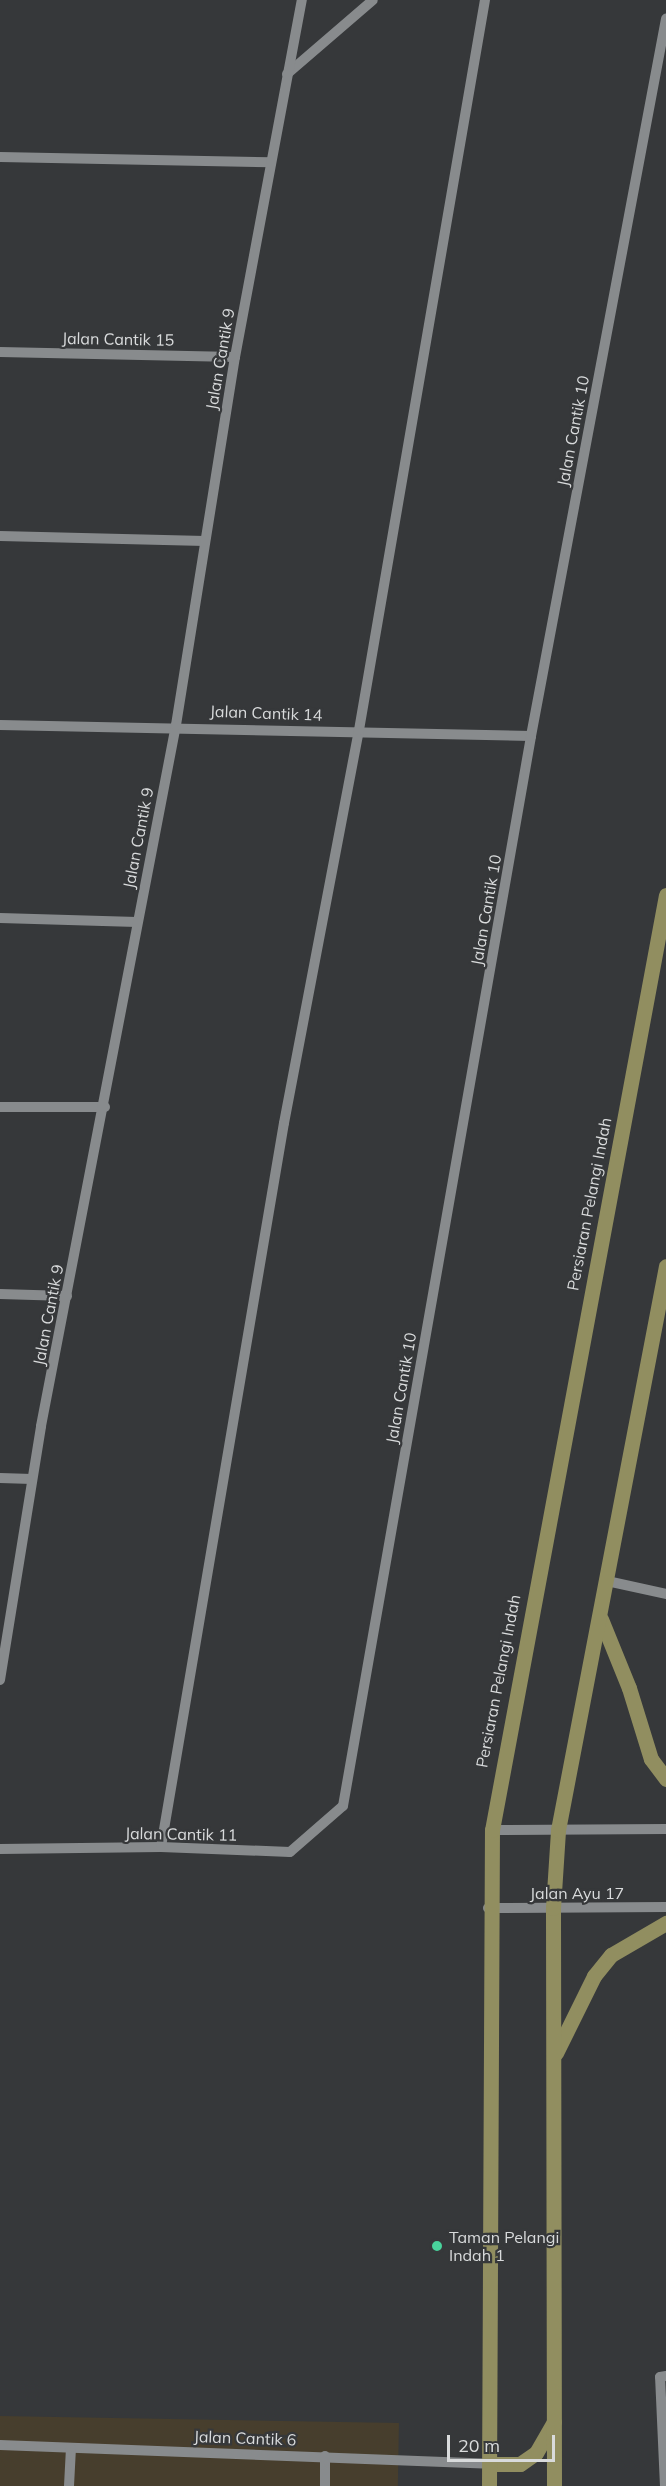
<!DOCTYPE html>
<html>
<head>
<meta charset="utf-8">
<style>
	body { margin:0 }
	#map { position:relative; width:666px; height:2486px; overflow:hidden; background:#36383a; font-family:Mulish,sans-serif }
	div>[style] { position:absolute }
	.commercial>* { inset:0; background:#473e2d; transform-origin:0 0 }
	.minor>* { height:10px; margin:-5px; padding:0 5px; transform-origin:5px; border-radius:5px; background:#888b8d }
	.major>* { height:15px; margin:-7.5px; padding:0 7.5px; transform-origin:7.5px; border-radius:7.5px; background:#918e60 }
	.dots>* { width:16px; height:16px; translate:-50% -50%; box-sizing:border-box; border:3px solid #36383a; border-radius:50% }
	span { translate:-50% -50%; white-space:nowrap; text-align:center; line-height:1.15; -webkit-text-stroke:4.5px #36383a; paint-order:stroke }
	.street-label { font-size:16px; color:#d9dbdc }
	.poi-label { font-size:16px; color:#d9dbdc }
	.left { translate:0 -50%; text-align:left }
	.scale { position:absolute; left:447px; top:2435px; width:108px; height:27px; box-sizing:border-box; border:3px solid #d9dbdc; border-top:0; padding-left:8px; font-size:18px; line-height:21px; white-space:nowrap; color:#d9dbdc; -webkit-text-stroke:4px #36383a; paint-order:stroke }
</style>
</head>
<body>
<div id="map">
	<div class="commercial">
		<div style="left:0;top:2416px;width:399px;height:70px;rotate:1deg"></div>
	</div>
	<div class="minor">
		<div style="left:287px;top:74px;width:113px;rotate:-40.7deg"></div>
		<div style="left:0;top:157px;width:271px;rotate:1.1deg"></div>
		<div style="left:0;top:352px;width:235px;rotate:1.2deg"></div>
		<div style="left:0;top:536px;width:205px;rotate:1.4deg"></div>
		<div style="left:0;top:725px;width:531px;rotate:1.19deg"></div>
		<div style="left:0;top:918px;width:137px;rotate:1.7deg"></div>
		<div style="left:0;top:1107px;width:105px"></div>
		<div style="left:0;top:1294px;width:67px;rotate:1.7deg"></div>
		<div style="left:0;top:1478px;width:32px;rotate:2deg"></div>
		<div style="left:607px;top:1581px;width:60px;rotate:12.4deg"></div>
		<div style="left:0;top:1680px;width:257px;rotate:-80.8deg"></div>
		<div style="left:41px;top:1426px;width:714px;rotate:-79.1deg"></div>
		<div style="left:176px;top:725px;width:373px;rotate:-80.9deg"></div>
		<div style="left:235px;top:357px;width:363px;rotate:-79.4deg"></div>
		<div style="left:492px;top:1830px;width:174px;rotate:-0.3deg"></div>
		<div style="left:161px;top:1847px;width:734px;rotate:-80.36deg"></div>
		<div style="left:284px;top:1123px;width:400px;rotate:-79.2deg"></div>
		<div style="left:359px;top:730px;width:741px;rotate:-80.21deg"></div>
		<div style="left:0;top:1849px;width:161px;rotate:-0.7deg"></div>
		<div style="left:161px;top:1847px;width:129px;rotate:2.2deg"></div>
		<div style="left:290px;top:1852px;width:70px;rotate:-41deg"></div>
		<div style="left:343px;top:1806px;width:1086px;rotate:-80.03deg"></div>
		<div style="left:531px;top:736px;width:730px;rotate:-79.34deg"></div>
		<div style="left:488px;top:1908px;width:178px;rotate:-0.3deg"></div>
		<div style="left:0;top:2445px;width:490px;rotate:2.2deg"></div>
		<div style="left:69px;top:2486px;width:38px;rotate:-87deg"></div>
		<div style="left:325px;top:2486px;width:30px;rotate:-90deg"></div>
		<div style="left:665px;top:2486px;width:109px;rotate:-92.6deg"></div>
		<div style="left:660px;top:2377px;width:6px;rotate:-9deg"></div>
	</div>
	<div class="major">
		<div style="left:601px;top:1619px;width:74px;rotate:67.9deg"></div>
		<div style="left:629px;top:1688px;width:74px;rotate:72.8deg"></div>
		<div style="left:651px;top:1759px;width:25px;rotate:53deg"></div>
		<div style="left:556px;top:2053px;width:86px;rotate:-63.7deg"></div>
		<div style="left:594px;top:1976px;width:27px;rotate:-51deg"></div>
		<div style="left:611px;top:1955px;width:64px;rotate:-30.2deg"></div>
		<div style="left:490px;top:2464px;width:30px"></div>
		<div style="left:520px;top:2464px;width:19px;rotate:-35deg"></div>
		<div style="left:536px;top:2453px;width:36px;rotate:-60deg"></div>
		<div style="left:489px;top:2486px;width:656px;rotate:-89.74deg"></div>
		<div style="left:492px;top:1830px;width:951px;rotate:-79.46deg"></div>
		<div style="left:554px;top:2486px;width:578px;rotate:-90.1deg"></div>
		<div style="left:553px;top:1908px;width:78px;rotate:-86.3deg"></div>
		<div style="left:558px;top:1830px;width:574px;rotate:-79.16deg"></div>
	</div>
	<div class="dots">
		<div style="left:437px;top:2246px;background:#49d49c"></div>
	</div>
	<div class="street-label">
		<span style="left:118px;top:339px;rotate:1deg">Jalan Cantik 15</span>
		<span style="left:220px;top:359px;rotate:-80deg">Jalan Cantik 9</span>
		<span style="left:573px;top:431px;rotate:-79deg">Jalan Cantik 10</span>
		<span style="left:266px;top:713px;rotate:2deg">Jalan Cantik 14</span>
		<span style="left:138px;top:838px;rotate:-79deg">Jalan Cantik 9</span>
		<span style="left:486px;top:910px;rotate:-80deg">Jalan Cantik 10</span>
		<span style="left:589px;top:1204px;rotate:-79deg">Persiaran Pelangi Indah</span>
		<span style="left:48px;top:1315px;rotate:-79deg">Jalan Cantik 9</span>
		<span style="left:401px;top:1388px;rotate:-80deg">Jalan Cantik 10</span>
		<span style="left:498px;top:1681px;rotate:-79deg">Persiaran Pelangi Indah</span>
		<span style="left:181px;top:1834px;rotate:1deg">Jalan Cantik 11</span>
		<span style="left:577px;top:1893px">Jalan Ayu 17</span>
		<span style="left:245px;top:2438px;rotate:2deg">Jalan Cantik 6</span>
	</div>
	<div class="poi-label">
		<span class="left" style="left:449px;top:2246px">Taman Pelangi<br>Indah 1</span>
	</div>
	<div class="scale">20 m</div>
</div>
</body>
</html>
